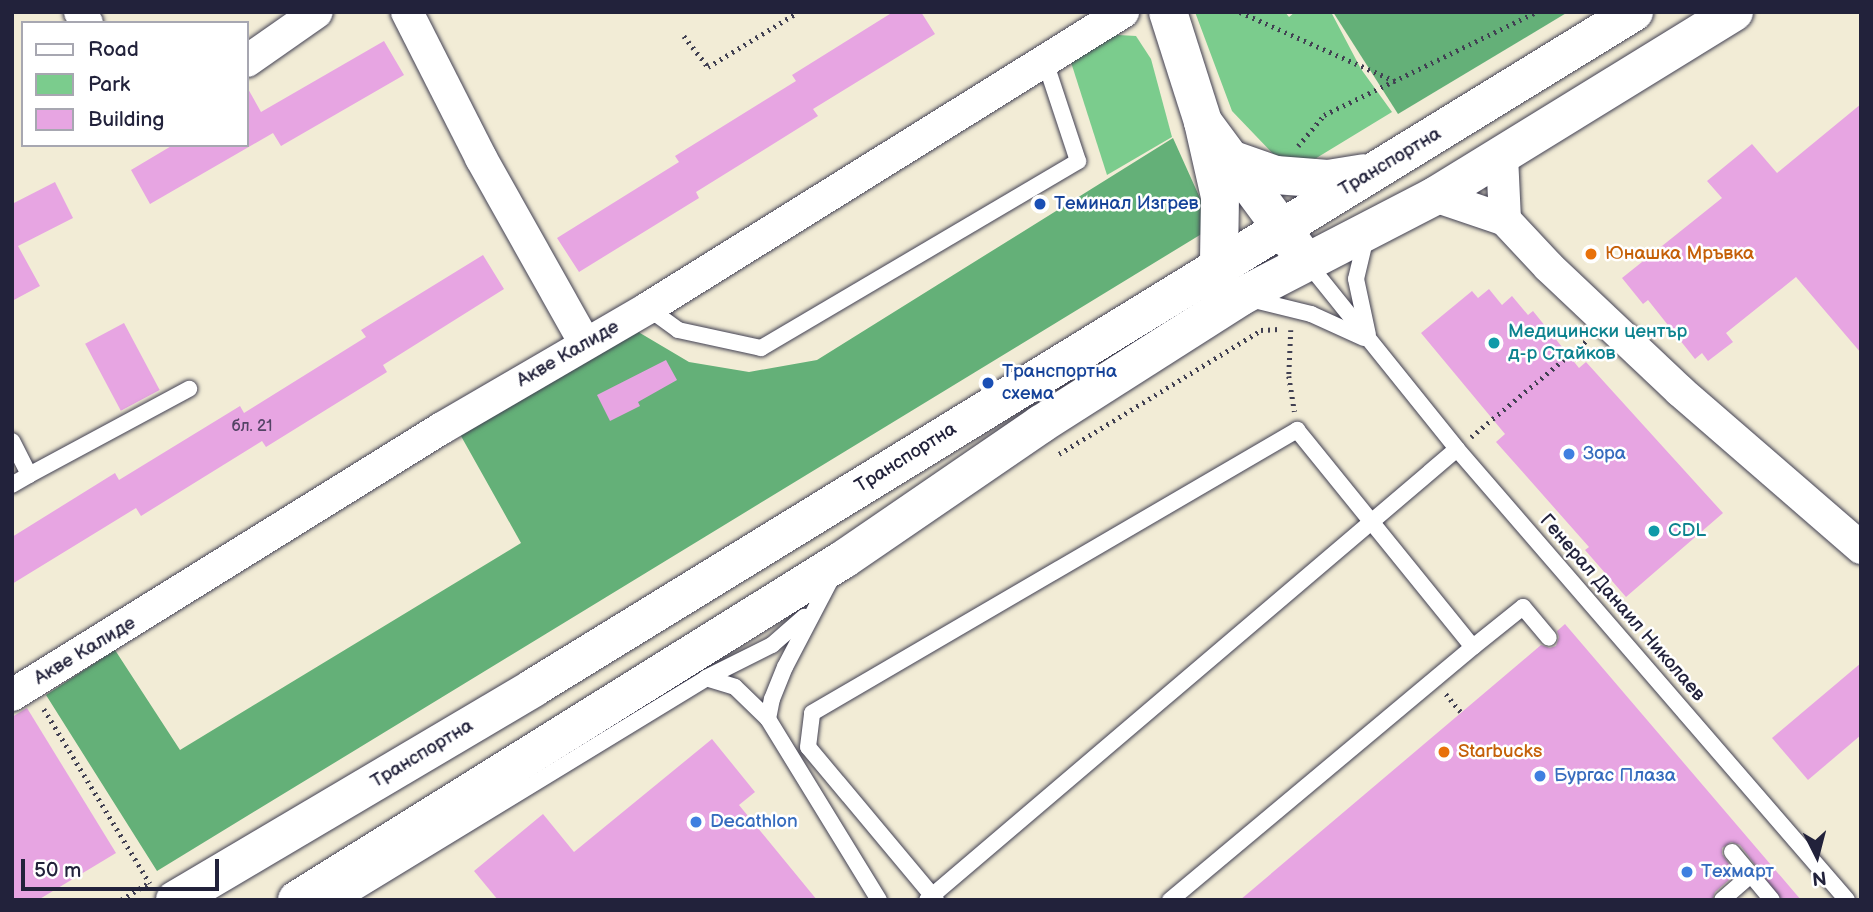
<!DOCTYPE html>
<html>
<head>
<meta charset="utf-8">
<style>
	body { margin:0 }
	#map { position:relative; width:1873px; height:912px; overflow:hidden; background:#f2ecd6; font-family:"Balsamiq Sans",sans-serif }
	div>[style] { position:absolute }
	.green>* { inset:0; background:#7bcc8d }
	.forest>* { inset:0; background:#64b078 }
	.building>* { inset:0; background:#e7a5e2; transform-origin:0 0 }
	.path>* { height:4.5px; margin-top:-2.25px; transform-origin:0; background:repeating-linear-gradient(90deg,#414052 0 2px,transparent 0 7px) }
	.roads { filter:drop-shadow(0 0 2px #414052) drop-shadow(0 0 2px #414052) }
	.lane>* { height:16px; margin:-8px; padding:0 8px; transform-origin:8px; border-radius:8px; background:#fff }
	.street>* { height:32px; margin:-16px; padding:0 16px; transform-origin:16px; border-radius:16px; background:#fff }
	.secondary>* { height:38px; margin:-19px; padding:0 19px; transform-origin:19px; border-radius:19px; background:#fff }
	.primary>* { height:38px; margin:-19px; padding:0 19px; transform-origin:19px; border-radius:19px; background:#fff }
	.dots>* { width:19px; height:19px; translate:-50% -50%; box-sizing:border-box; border:4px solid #fff; border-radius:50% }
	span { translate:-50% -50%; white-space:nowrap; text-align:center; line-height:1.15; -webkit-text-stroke:5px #fff; paint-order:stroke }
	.number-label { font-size:16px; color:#534365 }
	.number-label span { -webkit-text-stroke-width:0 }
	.street-label { font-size:19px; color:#22223b }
	.transit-label { font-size:19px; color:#164399 }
	.left { translate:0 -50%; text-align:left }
	.food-label { font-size:19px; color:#c56008 }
	.culture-label { font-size:19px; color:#0d838f }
	.shop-label { font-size:19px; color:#366cbe }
	.frame { position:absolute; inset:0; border:14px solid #22223b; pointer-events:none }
	.legend { position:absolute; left:21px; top:21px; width:228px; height:126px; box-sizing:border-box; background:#fff; border:2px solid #a7a7b1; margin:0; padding:9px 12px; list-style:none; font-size:21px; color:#22223b }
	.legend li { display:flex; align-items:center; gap:14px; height:35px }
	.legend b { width:35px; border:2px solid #a7a7b1 }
	.north { position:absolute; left:1782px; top:821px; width:70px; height:70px; -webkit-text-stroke:5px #fff; paint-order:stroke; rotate:174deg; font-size:19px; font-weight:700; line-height:28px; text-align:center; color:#22223b }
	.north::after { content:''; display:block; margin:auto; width:24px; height:32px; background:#22223b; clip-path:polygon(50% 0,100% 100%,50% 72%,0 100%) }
	.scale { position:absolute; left:21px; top:859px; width:198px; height:32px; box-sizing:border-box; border:4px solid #22223b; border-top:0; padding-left:9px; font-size:21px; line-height:24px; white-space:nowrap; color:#22223b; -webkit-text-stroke:5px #fff; paint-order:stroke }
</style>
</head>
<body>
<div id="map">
	<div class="green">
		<div style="clip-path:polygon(1195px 12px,1285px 12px,1289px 17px,1295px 12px,1331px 12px,1361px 69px,1392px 112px,1300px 168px,1276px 157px,1232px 111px)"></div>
		<div style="clip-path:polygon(1101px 34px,1136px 36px,1151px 59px,1172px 137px,1107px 175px,1069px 56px)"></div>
	</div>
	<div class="forest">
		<div style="clip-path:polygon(1333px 12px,1568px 12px,1398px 114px)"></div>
		<div style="clip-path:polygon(1173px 138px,1213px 227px,157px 871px,46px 695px,115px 650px,180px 750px,521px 543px,452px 420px,627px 311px,640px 333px,689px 362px,749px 372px,817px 360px)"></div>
	</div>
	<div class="building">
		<div style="clip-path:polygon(893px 12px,921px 12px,935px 34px,813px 109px,818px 116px,696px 192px,699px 198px,579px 272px,557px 238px,679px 162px,675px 156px,796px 81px,792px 75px)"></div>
		<div style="clip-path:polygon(384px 41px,404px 75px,281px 146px,273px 133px,150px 204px,131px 170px,173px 145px,247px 145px,247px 87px,261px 112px)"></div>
		<div style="clip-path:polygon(1861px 104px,1861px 353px,1796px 277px,1726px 333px,1733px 342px,1708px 361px,1702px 353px,1695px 359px,1648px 300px,1643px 304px,1622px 278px,1722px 198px,1707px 181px,1752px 144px,1777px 173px)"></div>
		<div style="clip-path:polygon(55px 182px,73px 218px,18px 246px,40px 286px,12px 301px,12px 204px)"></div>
		<div style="clip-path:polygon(483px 255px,504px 289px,383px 365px,387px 372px,266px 447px,262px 441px,141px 516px,136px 508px,12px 584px,12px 537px,115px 473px,119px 480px,240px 406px,244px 413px,366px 337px,361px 330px)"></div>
		<div style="clip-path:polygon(1489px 289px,1502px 305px,1512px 296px,1528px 315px,1533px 311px,1579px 368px,1586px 362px,1723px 513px,1626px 597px,1585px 550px,1589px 547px,1496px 442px,1505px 434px,1421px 333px,1472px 291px,1478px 298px)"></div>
		<div style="left:124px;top:323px;width:76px;height:44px;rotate:62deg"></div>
		<div style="clip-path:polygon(666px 360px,677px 380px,638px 402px,640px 406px,610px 421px,597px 395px)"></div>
		<div style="clip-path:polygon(1565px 624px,1801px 900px,1782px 900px,1740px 845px,1731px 842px,1722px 848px,1722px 854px,1736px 874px,1715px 892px,1712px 900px,1240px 900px,1541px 645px,1550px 648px,1556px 646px,1559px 637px,1557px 631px)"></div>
		<div style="clip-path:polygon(1861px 663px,1861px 735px,1808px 780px,1772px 738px)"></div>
		<div style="clip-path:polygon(27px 708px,116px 853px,38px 900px,12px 900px,12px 717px)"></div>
		<div style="clip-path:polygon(712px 739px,755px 792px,739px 805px,817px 900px,498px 900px,474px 871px,543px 814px,574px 852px)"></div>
	</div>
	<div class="path">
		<div style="left:1240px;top:12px;width:170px;rotate:24deg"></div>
		<div style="left:684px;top:36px;width:39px;rotate:52deg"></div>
		<div style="left:708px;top:67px;width:105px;rotate:-31.4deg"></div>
		<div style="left:1298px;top:146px;width:40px;rotate:-50deg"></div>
		<div style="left:1324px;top:115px;width:236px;rotate:-25.9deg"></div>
		<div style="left:1261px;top:330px;width:18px;rotate:-3deg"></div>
		<div style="left:1291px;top:330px;width:46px;rotate:92.5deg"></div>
		<div style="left:1289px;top:376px;width:36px;rotate:81deg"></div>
		<div style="left:1471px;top:437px;width:153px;rotate:-39.9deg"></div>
		<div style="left:1059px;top:454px;width:237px;rotate:-31.5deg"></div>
		<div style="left:1446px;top:694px;width:23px;rotate:50deg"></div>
		<div style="left:44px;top:709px;width:204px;rotate:58.7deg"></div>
		<div style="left:121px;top:900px;width:31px;rotate:-32deg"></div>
	</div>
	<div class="roads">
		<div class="lane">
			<div style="left:1366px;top:237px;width:43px;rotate:103.4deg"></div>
			<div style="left:1356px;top:279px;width:57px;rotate:77.9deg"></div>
			<div style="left:1306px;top:261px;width:241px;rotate:51.2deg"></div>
			<div style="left:1457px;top:449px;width:596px;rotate:49.15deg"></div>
			<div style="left:1250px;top:299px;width:63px;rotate:13.8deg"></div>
			<div style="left:1311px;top:314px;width:58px;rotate:24.4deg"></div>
			<div style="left:648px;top:308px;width:37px;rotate:36deg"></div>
			<div style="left:678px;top:330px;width:85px;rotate:12.2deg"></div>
			<div style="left:761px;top:348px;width:368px;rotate:-30.5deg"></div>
			<div style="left:1078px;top:161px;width:105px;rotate:-108.3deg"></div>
			<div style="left:12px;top:441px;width:38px;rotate:63deg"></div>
			<div style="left:29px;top:475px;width:20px;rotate:150deg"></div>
			<div style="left:29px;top:475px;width:182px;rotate:-28.3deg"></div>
			<div style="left:1473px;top:647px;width:64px;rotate:-38.7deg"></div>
			<div style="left:1523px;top:607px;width:40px;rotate:50deg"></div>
			<div style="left:706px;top:678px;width:74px;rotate:-26.6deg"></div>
			<div style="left:772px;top:645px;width:43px;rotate:-41.2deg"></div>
			<div style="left:768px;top:719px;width:20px;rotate:-79deg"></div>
			<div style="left:772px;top:699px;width:35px;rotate:-68deg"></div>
			<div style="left:785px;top:667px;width:99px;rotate:-62.4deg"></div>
			<div style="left:1732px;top:852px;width:62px;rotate:50.2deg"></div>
			<div style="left:343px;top:900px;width:426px;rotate:-31.4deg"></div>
			<div style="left:706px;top:678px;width:30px;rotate:17deg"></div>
			<div style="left:735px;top:687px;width:46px;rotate:44.1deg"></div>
			<div style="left:768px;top:719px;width:212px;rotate:58.5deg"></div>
			<div style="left:927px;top:900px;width:696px;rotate:-40.4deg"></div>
			<div style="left:936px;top:900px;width:199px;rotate:-129.9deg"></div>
			<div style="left:808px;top:747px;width:34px;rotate:-83deg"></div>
			<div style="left:812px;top:713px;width:562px;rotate:-30.26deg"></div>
			<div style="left:1297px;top:430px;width:279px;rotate:51deg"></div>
			<div style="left:1473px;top:647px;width:395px;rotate:140.1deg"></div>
			<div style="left:1722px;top:900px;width:38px;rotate:-41deg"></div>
		</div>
		<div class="street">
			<div style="left:80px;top:12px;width:13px;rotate:58deg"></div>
			<div style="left:407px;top:12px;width:164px;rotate:63.1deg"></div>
			<div style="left:481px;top:158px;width:212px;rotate:60.7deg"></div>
			<div style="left:247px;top:61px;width:85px;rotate:-35deg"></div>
			<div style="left:1502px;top:156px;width:64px;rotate:87.3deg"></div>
			<div style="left:1435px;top:196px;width:74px;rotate:18.9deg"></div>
			<div style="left:1505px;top:220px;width:64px;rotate:46.9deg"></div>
			<div style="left:1549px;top:267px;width:180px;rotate:43.4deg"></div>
			<div style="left:1680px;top:391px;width:240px;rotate:40.9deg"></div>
			<div style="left:12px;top:695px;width:506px;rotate:-31.84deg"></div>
			<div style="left:442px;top:428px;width:238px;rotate:-30.2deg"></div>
			<div style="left:648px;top:308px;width:560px;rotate:-31.93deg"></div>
		</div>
		<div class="secondary">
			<div style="left:1168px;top:12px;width:115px;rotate:72.3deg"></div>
			<div style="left:1203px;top:122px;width:173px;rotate:53.5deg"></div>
		</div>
		<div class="primary">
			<div style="left:1203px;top:122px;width:77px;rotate:77.2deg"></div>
			<div style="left:1220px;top:197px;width:67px;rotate:90.9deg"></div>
			<div style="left:1230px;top:159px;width:49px;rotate:19.2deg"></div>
			<div style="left:1276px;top:175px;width:52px;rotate:4.4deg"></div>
			<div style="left:1328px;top:179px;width:36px;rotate:-9deg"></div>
			<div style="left:175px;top:900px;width:416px;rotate:-30.6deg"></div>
			<div style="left:533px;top:688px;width:1292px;rotate:-31.55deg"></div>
			<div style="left:297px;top:900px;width:645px;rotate:-31.94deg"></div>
			<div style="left:844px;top:559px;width:239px;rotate:-34.4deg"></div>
			<div style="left:1041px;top:424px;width:236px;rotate:-32.5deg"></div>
			<div style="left:1240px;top:297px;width:220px;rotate:-27.4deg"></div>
			<div style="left:1435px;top:196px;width:351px;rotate:-31.6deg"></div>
		</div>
	</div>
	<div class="dots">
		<div style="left:1040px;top:204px;background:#1a4fb4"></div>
		<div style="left:1591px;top:254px;background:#e8710a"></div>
		<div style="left:1494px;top:343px;background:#0f9aa8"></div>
		<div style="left:988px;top:383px;background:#1a4fb4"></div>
		<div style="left:1569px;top:454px;background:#3f7fe0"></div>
		<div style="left:1654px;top:531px;background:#0f9aa8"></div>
		<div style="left:1444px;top:752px;background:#e8710a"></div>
		<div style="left:1540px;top:776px;background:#3f7fe0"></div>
		<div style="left:696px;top:822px;background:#3f7fe0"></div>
		<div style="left:1687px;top:872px;background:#3f7fe0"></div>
	</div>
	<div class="number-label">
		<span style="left:252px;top:427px">бл. 21</span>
	</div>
	<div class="street-label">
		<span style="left:1390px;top:162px;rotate:-31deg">Транспортна</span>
		<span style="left:568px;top:354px;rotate:-30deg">Акве Калиде</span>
		<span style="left:906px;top:458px;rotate:-32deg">Транспортна</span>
		<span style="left:1622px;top:608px;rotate:49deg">Генерал Данаил Николаев</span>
		<span style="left:85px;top:651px;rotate:-31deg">Акве Калиде</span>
		<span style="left:422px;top:754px;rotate:-31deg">Транспортна</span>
	</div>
	<div class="transit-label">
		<span class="left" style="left:1054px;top:204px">Теминал Изгрев</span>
		<span class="left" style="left:1002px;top:383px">Транспортна<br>схема</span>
	</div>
	<div class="food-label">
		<span class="left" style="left:1605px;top:254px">Юнашка Мръвка</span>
		<span class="left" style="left:1458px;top:752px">Starbucks</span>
	</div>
	<div class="culture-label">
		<span class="left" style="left:1508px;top:343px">Медицински център<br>д-р Стайков</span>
		<span class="left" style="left:1668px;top:531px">CDL</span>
	</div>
	<div class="shop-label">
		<span class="left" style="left:1583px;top:454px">Зора</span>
		<span class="left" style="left:1554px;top:776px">Бургас Плаза</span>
		<span class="left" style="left:710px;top:822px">Decathlon</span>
		<span class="left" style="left:1701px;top:872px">Техмарт</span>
	</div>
	<div class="frame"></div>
	<ul class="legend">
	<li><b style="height:9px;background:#fff"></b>Road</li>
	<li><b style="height:19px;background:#7bcc8d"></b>Park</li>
	<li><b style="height:19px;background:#e7a5e2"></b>Building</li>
	</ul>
	<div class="north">N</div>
	<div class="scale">50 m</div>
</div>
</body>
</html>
